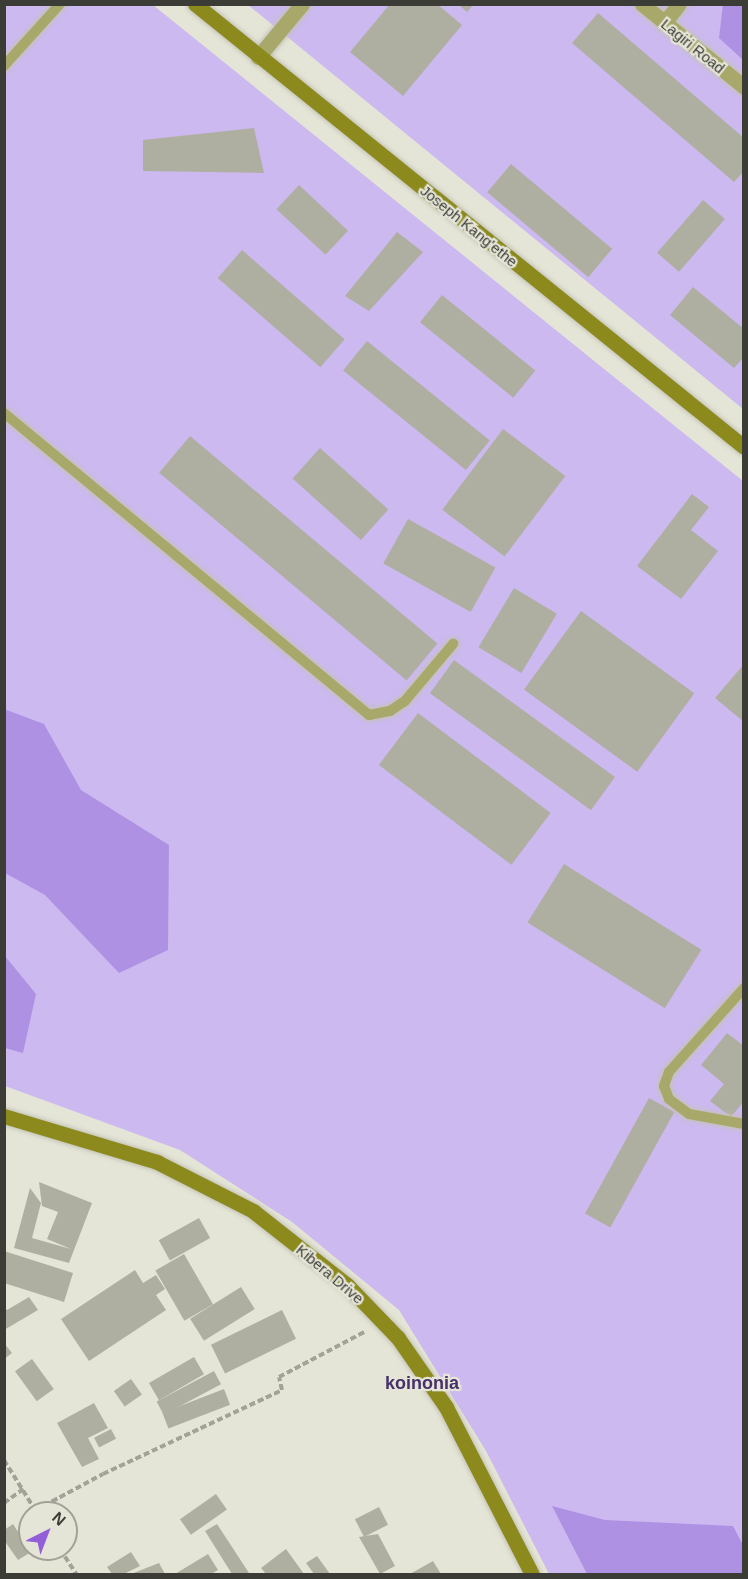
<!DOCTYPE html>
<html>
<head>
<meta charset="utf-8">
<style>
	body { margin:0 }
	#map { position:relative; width:748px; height:1579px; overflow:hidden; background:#e5e5d7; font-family:Helvetica,sans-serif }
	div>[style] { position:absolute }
	.green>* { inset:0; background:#ccb9f0 }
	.forest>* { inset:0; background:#af91e3 }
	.building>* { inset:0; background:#afafa1; transform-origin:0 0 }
	.path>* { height:4px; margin-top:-2px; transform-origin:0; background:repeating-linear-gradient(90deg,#a2a297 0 6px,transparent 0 9px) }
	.roads { filter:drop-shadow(0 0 2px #c3c3b7) drop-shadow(0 0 2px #c3c3b7) }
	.lane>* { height:10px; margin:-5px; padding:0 5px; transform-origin:5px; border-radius:5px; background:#a8a86b }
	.street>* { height:15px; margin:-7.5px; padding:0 7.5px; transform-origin:7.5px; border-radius:7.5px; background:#a8a86b }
	.secondary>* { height:15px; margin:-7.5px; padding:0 7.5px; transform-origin:7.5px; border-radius:7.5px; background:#8c891d }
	span { translate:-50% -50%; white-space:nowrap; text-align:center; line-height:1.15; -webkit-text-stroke:4.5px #e5e5d7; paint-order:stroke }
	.street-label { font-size:15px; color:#3c3c36 }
	.quarter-label { font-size:18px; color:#48306a; font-weight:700 }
	.frame { position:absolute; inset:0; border:6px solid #3c3c36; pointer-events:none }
	.north { position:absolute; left:18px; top:1501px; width:60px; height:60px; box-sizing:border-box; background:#e5e5d7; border:2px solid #a1a197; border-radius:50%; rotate:42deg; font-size:16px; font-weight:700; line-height:24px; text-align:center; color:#3c3c36 }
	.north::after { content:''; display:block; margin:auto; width:21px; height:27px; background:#925fd8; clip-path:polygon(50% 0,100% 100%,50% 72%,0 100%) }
</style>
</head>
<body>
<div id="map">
	<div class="green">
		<div style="clip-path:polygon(4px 5px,153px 5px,743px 481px,743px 1574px,549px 1574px,486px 1451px,399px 1310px,292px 1222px,180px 1150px,5px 1086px)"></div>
		<div style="clip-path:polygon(248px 5px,743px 5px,743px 409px,263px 17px)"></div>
	</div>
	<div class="forest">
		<div style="clip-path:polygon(723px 4px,743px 5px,743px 60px,719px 38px)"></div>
		<div style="clip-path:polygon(4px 709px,44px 724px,81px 790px,169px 845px,168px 950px,119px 973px,45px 895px,5px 873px)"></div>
		<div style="clip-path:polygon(5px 956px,36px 994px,23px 1053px,5px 1048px)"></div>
		<div style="clip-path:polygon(552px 1506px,605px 1520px,733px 1526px,743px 1545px,743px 1574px,587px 1574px)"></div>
	</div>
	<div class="building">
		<div style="clip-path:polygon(390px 4px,437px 4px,462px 25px,403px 96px,350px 52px)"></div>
		<div style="clip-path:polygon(458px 4px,474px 4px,467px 12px)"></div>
		<div style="clip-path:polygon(598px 13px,744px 138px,744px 171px,734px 182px,572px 43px)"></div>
		<div style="clip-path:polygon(254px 128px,264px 173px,143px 171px,143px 140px)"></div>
		<div style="left:511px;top:164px;width:132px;height:37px;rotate:40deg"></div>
		<div style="left:299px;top:185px;width:67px;height:33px;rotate:43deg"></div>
		<div style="left:703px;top:200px;width:29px;height:70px;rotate:41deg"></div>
		<div style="clip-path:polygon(397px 232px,423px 252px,369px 311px,345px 296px)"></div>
		<div style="left:242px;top:250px;width:136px;height:37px;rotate:41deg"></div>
		<div style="clip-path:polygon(693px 287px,744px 329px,744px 357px,734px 368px,670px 315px)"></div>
		<div style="left:442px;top:295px;width:120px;height:35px;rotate:39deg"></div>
		<div style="left:367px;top:341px;width:158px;height:38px;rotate:39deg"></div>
		<div style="left:503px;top:429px;width:78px;height:101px;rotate:37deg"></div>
		<div style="left:190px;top:436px;width:323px;height:48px;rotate:40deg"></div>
		<div style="left:320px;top:448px;width:92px;height:41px;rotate:42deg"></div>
		<div style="clip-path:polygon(692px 494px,709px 507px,691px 530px,718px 551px,681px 599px,637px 566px)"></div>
		<div style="left:408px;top:519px;width:100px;height:51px;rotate:29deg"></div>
		<div style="left:514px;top:588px;width:50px;height:69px;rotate:31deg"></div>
		<div style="left:581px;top:611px;width:140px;height:97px;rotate:36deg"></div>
		<div style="left:454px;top:660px;width:199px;height:41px;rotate:36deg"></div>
		<div style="clip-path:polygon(744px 664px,744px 722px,715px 698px)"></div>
		<div style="left:418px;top:713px;width:166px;height:65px;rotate:37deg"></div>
		<div style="left:564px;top:864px;width:162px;height:69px;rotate:32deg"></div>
		<div style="clip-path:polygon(727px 1033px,744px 1046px,744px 1101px,731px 1117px,710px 1101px,724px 1084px,701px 1065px)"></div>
		<div style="left:649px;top:1098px;width:29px;height:132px;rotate:29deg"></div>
		<div style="clip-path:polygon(39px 1182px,92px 1203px,69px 1263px,14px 1248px,30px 1188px,41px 1203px,32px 1238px,71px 1249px,47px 1239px,58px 1212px,42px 1206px)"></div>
		<div style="left:199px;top:1218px;width:23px;height:46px;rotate:61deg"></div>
		<div style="clip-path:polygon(4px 1251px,73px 1273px,64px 1302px,4px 1283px)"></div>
		<div style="left:184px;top:1254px;width:58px;height:33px;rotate:60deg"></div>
		<div style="clip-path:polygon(135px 1270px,143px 1283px,156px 1275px,165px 1289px,156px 1295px,166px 1310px,89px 1361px,61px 1319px)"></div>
		<div style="left:241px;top:1287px;width:26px;height:60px;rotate:58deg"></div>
		<div style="clip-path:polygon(29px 1297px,38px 1310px,4px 1330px,4px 1306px,7px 1310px)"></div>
		<div style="left:282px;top:1310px;width:32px;height:79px;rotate:64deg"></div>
		<div style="clip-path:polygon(4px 1343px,12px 1353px,4px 1359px)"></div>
		<div style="left:194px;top:1357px;width:20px;height:52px;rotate:60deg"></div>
		<div style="left:32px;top:1359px;width:37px;height:21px;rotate:54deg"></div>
		<div style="left:214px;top:1371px;width:15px;height:65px;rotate:62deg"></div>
		<div style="left:131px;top:1379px;width:19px;height:21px;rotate:55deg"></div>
		<div style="left:224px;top:1389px;width:17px;height:66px;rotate:69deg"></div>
		<div style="clip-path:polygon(94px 1403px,108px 1428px,88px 1438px,99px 1459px,82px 1467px,57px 1423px)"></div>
		<div style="left:111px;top:1429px;width:11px;height:19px;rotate:63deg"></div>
		<div style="left:216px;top:1494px;width:19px;height:44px;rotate:55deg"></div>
		<div style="left:379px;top:1507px;width:20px;height:27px;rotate:63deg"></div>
		<div style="clip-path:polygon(13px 1524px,31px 1552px,18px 1560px,4px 1540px,4px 1530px)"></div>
		<div style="clip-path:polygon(217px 1524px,249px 1573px,247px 1574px,232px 1574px,205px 1531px)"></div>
		<div style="clip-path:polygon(378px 1534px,395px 1566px,380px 1574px,359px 1537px)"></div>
		<div style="clip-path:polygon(286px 1549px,304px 1574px,266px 1574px,261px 1568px)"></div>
		<div style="clip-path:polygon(131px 1552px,140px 1566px,124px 1574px,112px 1574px,107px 1567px)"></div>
		<div style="clip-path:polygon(208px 1554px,218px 1570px,211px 1574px,175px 1574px)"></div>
		<div style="clip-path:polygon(317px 1556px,330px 1574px,314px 1574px,306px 1563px)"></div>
		<div style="clip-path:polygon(433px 1561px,441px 1574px,410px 1574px)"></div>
		<div style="clip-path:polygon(159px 1563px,165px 1574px,131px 1574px)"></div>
	</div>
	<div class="path">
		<div style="left:4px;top:1460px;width:62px;rotate:58.1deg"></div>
		<div style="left:4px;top:1503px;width:24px;rotate:-36deg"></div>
		<div style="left:36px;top:1510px;width:76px;rotate:-28.2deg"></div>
		<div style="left:103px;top:1474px;width:198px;rotate:-25.1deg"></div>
		<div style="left:282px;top:1390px;width:13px;rotate:-103deg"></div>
		<div style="left:279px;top:1377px;width:98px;rotate:-27.9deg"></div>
		<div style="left:60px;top:1549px;width:30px;rotate:57deg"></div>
	</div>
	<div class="roads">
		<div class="lane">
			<div style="left:4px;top:66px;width:84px;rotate:-47.9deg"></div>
			<div style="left:4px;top:413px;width:474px;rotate:39.6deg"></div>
			<div style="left:369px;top:715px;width:21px;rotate:-11deg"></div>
			<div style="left:390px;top:711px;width:18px;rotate:-34deg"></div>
			<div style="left:405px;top:701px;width:75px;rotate:-49.9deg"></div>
			<div style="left:744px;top:988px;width:113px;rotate:131.8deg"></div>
			<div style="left:669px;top:1072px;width:15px;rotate:110deg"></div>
			<div style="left:664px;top:1086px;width:14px;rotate:69deg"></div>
			<div style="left:669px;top:1099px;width:25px;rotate:37deg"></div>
			<div style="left:689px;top:1114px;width:56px;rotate:10.3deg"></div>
		</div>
		<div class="street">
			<div style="left:642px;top:4px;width:132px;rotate:39.1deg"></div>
			<div style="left:664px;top:23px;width:24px;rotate:-52deg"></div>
			<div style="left:258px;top:57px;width:69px;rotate:-50.3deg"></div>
		</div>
		<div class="secondary">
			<div style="left:195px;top:4px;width:705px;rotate:38.9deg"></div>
			<div style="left:4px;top:1116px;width:160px;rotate:16.7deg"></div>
			<div style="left:157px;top:1162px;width:108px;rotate:27deg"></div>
			<div style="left:253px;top:1211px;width:120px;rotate:38.2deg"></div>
			<div style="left:347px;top:1285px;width:74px;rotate:46.1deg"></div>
			<div style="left:398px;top:1338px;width:84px;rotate:55.2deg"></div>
			<div style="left:446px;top:1407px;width:188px;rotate:62.8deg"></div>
		</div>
	</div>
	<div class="street-label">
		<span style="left:693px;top:46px;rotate:39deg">Lagiri Road</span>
		<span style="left:469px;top:226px;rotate:39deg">Joseph Kang'ethe</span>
		<span style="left:330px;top:1274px;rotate:40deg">Kibera Drive</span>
	</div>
	<div class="quarter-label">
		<span style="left:422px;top:1383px">koinonia</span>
	</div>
	<div class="frame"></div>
	<div class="north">N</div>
</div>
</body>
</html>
